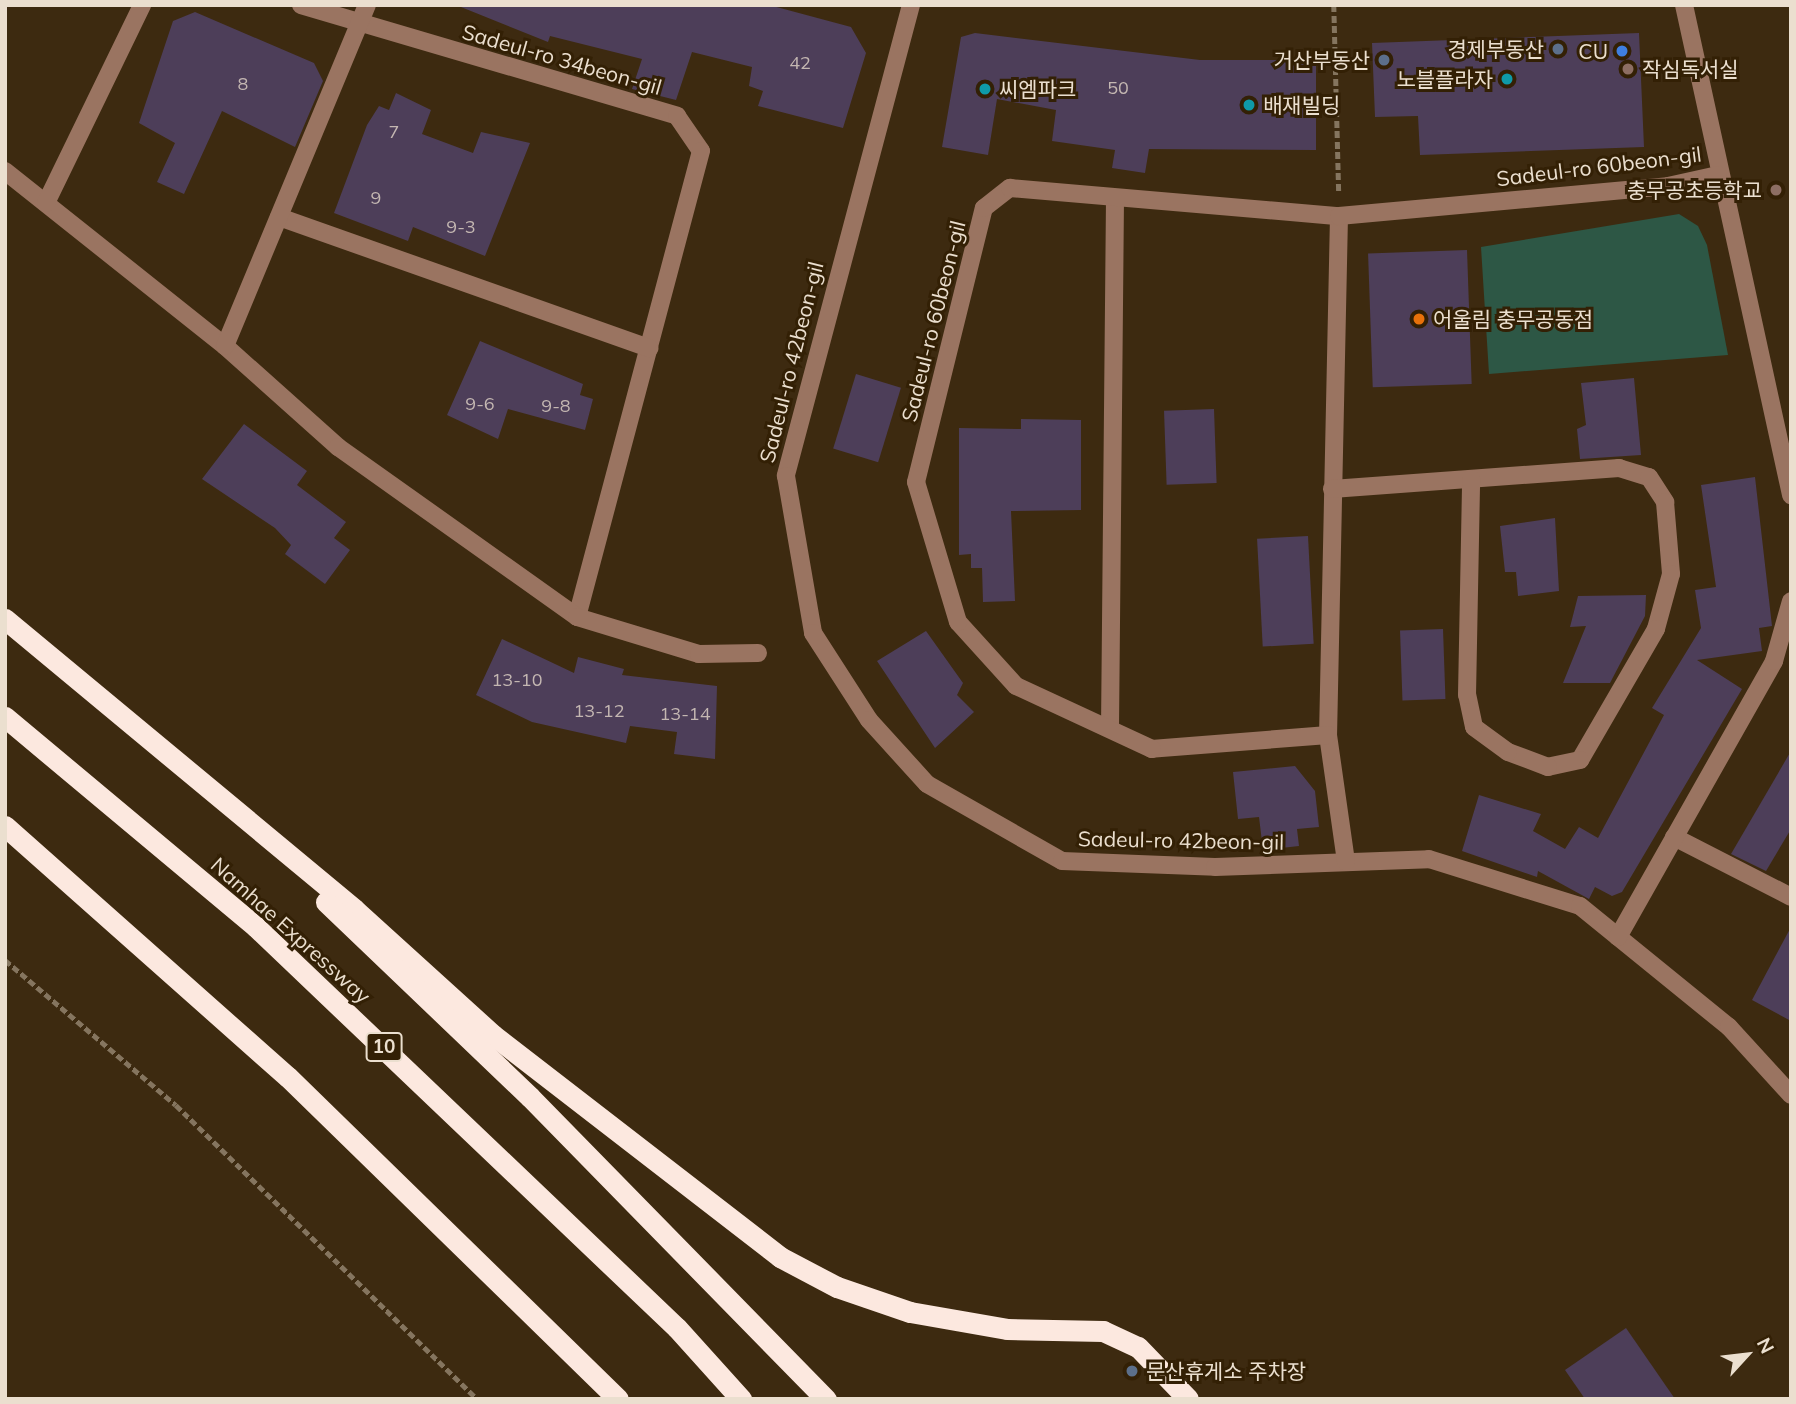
<!DOCTYPE html>
<html>
<head>
<meta charset="utf-8">
<style>
	body { margin:0 }
	#map { position:relative; width:1796px; height:1404px; overflow:hidden; background:#3d2a10; font-family:Mulish,"Noto Sans KR",sans-serif }
	div>[style] { position:absolute }
	.green>* { inset:0; background:#2d5745 }
	.building>* { inset:0; background:#4d3e59; transform-origin:0 0 }
	.path>* { height:4.5px; margin-top:-2.25px; transform-origin:0; background:repeating-linear-gradient(90deg,#85755f 0 7px,transparent 0 10.5px) }
	.minor>* { height:18px; margin:-9px; padding:0 9px; transform-origin:9px; border-radius:9px; background:#9a7461 }
	.highway>* { height:21px; margin:-10.5px; padding:0 10.5px; transform-origin:10.5px; border-radius:10.5px; background:#fce8df }
	.dots>* { width:19px; height:19px; translate:-50% -50%; box-sizing:border-box; border:4px solid #332005; border-radius:50% }
	span { translate:-50% -50%; white-space:nowrap; text-align:center; line-height:1.15; -webkit-text-stroke:6px #332005; paint-order:stroke }
	.number-label { font-size:18px; color:#c4b7b2 }
	.number-label span { -webkit-text-stroke-width:0 }
	.shield-label span { padding:2px 5px; background:#332005; border:2px solid; border-radius:5px; -webkit-text-stroke-width:0 }
	.shield-label { font-size:19px; color:#ebdfcf; font-weight:700 }
	.poi-label { font-size:21px; color:#ebdfcf }
	.right { translate:-100% -50%; text-align:right }
	.left { translate:0 -50%; text-align:left }
	.street-label { font-size:21px; color:#ebdfcf }
	.frame { position:absolute; inset:0; border:7px solid #ebdfcf; pointer-events:none }
	.north { position:absolute; left:1712px; top:1320px; width:70px; height:70px; -webkit-text-stroke:5px #332005; paint-order:stroke; rotate:63deg; font-size:19px; font-weight:700; line-height:28px; text-align:center; color:#ebdfcf }
	.north::after { content:''; display:block; margin:auto; width:24px; height:32px; background:#ebdfcf; clip-path:polygon(50% 0,100% 100%,50% 72%,0 100%) }
</style>
</head>
<body>
<div id="map">
	<div class="green">
		<div style="clip-path:polygon(1679px 214px,1698px 226px,1707px 245px,1728px 355px,1489px 374px,1481px 247px)"></div>
	</div>
	<div class="building">
		<div style="clip-path:polygon(456px 5px,769px 5px,851px 27px,866px 53px,843px 128px,758px 106px,763px 91px,749px 86px,752px 67px,692px 52px,676px 100px,632px 89px,642px 59px,550px 36px,548px 42px)"></div>
		<div style="clip-path:polygon(195px 12px,314px 63px,323px 81px,295px 147px,222px 111px,184px 194px,157px 182px,175px 143px,139px 123px,173px 21px)"></div>
		<div style="clip-path:polygon(975px 33px,1200px 60px,1316px 60px,1316px 150px,1149px 149px,1145px 173px,1112px 168px,1115px 150px,1052px 141px,1056px 110px,997px 99px,988px 155px,942px 147px,961px 37px)"></div>
		<div style="clip-path:polygon(1639px 33px,1644px 147px,1420px 155px,1418px 116px,1375px 117px,1372px 43px)"></div>
		<div style="clip-path:polygon(396px 93px,431px 110px,422px 134px,473px 153px,481px 132px,530px 143px,485px 256px,413px 227px,408px 241px,334px 213px,367px 125px,379px 106px,389px 110px)"></div>
		<div style="left:1467px;top:250px;width:134px;height:99px;rotate:88deg"></div>
		<div style="clip-path:polygon(480px 341px,583px 384px,580px 395px,593px 399px,585px 430px,508px 409px,498px 439px,447px 415px)"></div>
		<div style="left:856px;top:374px;width:47px;height:78px;rotate:17deg"></div>
		<div style="clip-path:polygon(1634px 378px,1641px 455px,1580px 459px,1577px 429px,1586px 425px,1581px 383px)"></div>
		<div style="left:1214px;top:409px;width:74px;height:50px;rotate:88deg"></div>
		<div style="clip-path:polygon(1021px 419px,1081px 420px,1081px 510px,1011px 511px,1015px 601px,983px 602px,982px 568px,971px 568px,971px 554px,959px 555px,959px 428px,1021px 429px)"></div>
		<div style="clip-path:polygon(244px 424px,307px 471px,297px 485px,346px 522px,334px 538px,350px 550px,325px 584px,285px 554px,291px 545px,275px 528px,202px 479px)"></div>
		<div style="clip-path:polygon(1755px 477px,1772px 626px,1759px 628px,1762px 651px,1697px 660px,1742px 689px,1622px 892px,1612px 896px,1595px 887px,1589px 899px,1538px 871px,1537px 877px,1462px 851px,1479px 795px,1541px 814px,1533px 831px,1565px 849px,1579px 827px,1598px 838px,1664px 715px,1652px 708px,1701px 628px,1695px 590px,1716px 587px,1701px 485px)"></div>
		<div style="clip-path:polygon(1555px 518px,1559px 591px,1518px 596px,1516px 572px,1505px 572px,1500px 526px)"></div>
		<div style="left:1308px;top:536px;width:108px;height:51px;rotate:87deg"></div>
		<div style="clip-path:polygon(1646px 595px,1645px 616px,1610px 683px,1563px 683px,1586px 626px,1570px 627px,1578px 596px)"></div>
		<div style="left:1443px;top:629px;width:70px;height:43px;rotate:88deg"></div>
		<div style="clip-path:polygon(926px 631px,963px 683px,957px 695px,974px 712px,935px 748px,877px 661px)"></div>
		<div style="clip-path:polygon(502px 639px,574px 673px,578px 657px,624px 669px,622px 675px,717px 686px,715px 759px,674px 754px,677px 732px,630px 726px,626px 743px,532px 722px,476px 695px)"></div>
		<div style="clip-path:polygon(1791px 751px,1791px 829px,1766px 871px,1731px 854px)"></div>
		<div style="clip-path:polygon(1295px 766px,1315px 791px,1319px 827px,1297px 829px,1299px 846px,1263px 850px,1259px 817px,1238px 819px,1233px 772px)"></div>
		<div style="clip-path:polygon(1791px 927px,1791px 1021px,1752px 1000px)"></div>
		<div style="clip-path:polygon(1626px 1328px,1675px 1399px,1585px 1399px,1565px 1370px)"></div>
	</div>
	<div class="path">
		<div style="left:1334px;top:5px;width:188px;rotate:88.5deg"></div>
		<div style="left:5px;top:960px;width:224px;rotate:40.3deg"></div>
		<div style="left:176px;top:1105px;width:421px;rotate:44.3deg"></div>
	</div>
	<div class="minor">
		<div style="left:301px;top:5px;width:392px;rotate:16.4deg"></div>
		<div style="left:677px;top:116px;width:42px;rotate:55.6deg"></div>
		<div style="left:701px;top:151px;width:482px;rotate:104.9deg"></div>
		<div style="left:911px;top:5px;width:487px;rotate:104.9deg"></div>
		<div style="left:786px;top:476px;width:159px;rotate:80.2deg"></div>
		<div style="left:813px;top:633px;width:103px;rotate:57.2deg"></div>
		<div style="left:869px;top:720px;width:86px;rotate:47.8deg"></div>
		<div style="left:927px;top:784px;width:155px;rotate:29.7deg"></div>
		<div style="left:1062px;top:861px;width:153px;rotate:2.2deg"></div>
		<div style="left:1215px;top:867px;width:214px;rotate:-2.1deg"></div>
		<div style="left:1429px;top:859px;width:158px;rotate:17.3deg"></div>
		<div style="left:1580px;top:906px;width:192px;rotate:39.1deg"></div>
		<div style="left:1729px;top:1027px;width:92px;rotate:47.6deg"></div>
		<div style="left:1684px;top:5px;width:502px;rotate:77.68deg"></div>
		<div style="left:5px;top:171px;width:281px;rotate:38.5deg"></div>
		<div style="left:225px;top:346px;width:152px;rotate:41.8deg"></div>
		<div style="left:338px;top:447px;width:293px;rotate:35.4deg"></div>
		<div style="left:577px;top:617px;width:127px;rotate:16.9deg"></div>
		<div style="left:699px;top:654px;width:59px;rotate:-1deg"></div>
		<div style="left:46px;top:203px;width:220px;rotate:-64.1deg"></div>
		<div style="left:1339px;top:216px;width:519px;rotate:91.21deg"></div>
		<div style="left:1328px;top:735px;width:128px;rotate:81.9deg"></div>
		<div style="left:279px;top:217px;width:393px;rotate:19.5deg"></div>
		<div style="left:225px;top:346px;width:369px;rotate:-67.4deg"></div>
		<div style="left:1332px;top:489px;width:288px;rotate:-4.2deg"></div>
		<div style="left:1619px;top:468px;width:31px;rotate:17deg"></div>
		<div style="left:1649px;top:477px;width:30px;rotate:57deg"></div>
		<div style="left:1665px;top:502px;width:72px;rotate:85.2deg"></div>
		<div style="left:1671px;top:574px;width:57px;rotate:105.3deg"></div>
		<div style="left:1656px;top:629px;width:151px;rotate:120.1deg"></div>
		<div style="left:1580px;top:760px;width:33px;rotate:168deg"></div>
		<div style="left:1548px;top:767px;width:43px;rotate:-159.4deg"></div>
		<div style="left:1508px;top:752px;width:42px;rotate:-143.7deg"></div>
		<div style="left:1474px;top:727px;width:33px;rotate:-102deg"></div>
		<div style="left:1467px;top:695px;width:216px;rotate:-88.9deg"></div>
		<div style="left:1110px;top:729px;width:529px;rotate:-89.46deg"></div>
		<div style="left:1328px;top:735px;width:177px;rotate:175.5deg"></div>
		<div style="left:1152px;top:749px;width:150px;rotate:-155.1deg"></div>
		<div style="left:1016px;top:686px;width:86px;rotate:-132.2deg"></div>
		<div style="left:958px;top:622px;width:146px;rotate:-106.7deg"></div>
		<div style="left:916px;top:482px;width:282px;rotate:-76.1deg"></div>
		<div style="left:984px;top:208px;width:33px;rotate:-38deg"></div>
		<div style="left:1010px;top:188px;width:330px;rotate:4.9deg"></div>
		<div style="left:1339px;top:216px;width:330px;rotate:-5.2deg"></div>
		<div style="left:1668px;top:186px;width:51px;rotate:-12.4deg"></div>
		<div style="left:1674px;top:837px;width:131px;rotate:27.1deg"></div>
		<div style="left:1618px;top:937px;width:317px;rotate:-60.5deg"></div>
		<div style="left:1774px;top:661px;width:62px;rotate:-74.2deg"></div>
	</div>
	<div class="highway">
		<div style="left:5px;top:619px;width:454px;rotate:39.7deg"></div>
		<div style="left:354px;top:909px;width:188px;rotate:42.2deg"></div>
		<div style="left:493px;top:1035px;width:363px;rotate:37.7deg"></div>
		<div style="left:780px;top:1257px;width:64px;rotate:27.8deg"></div>
		<div style="left:837px;top:1287px;width:77px;rotate:18.9deg"></div>
		<div style="left:910px;top:1312px;width:98px;rotate:9.9deg"></div>
		<div style="left:1007px;top:1329px;width:96px;rotate:1.2deg"></div>
		<div style="left:1103px;top:1331px;width:38px;rotate:25deg"></div>
		<div style="left:1138px;top:1347px;width:72px;rotate:46.1deg"></div>
		<div style="left:5px;top:717px;width:327px;rotate:39.9deg"></div>
		<div style="left:256px;top:927px;width:581px;rotate:43.61deg"></div>
		<div style="left:677px;top:1328px;width:96px;rotate:48deg"></div>
		<div style="left:5px;top:826px;width:378px;rotate:41.6deg"></div>
		<div style="left:288px;top:1077px;width:461px;rotate:44.3deg"></div>
		<div style="left:326px;top:902px;width:282px;rotate:43.7deg"></div>
		<div style="left:530px;top:1097px;width:423px;rotate:45.6deg"></div>
	</div>
	<div class="dots">
		<div style="left:1558px;top:49px;background:#5c6f8a"></div>
		<div style="left:1622px;top:51px;background:#3f7fe0"></div>
		<div style="left:1384px;top:60px;background:#5c6f8a"></div>
		<div style="left:1628px;top:69px;background:#8d6e63"></div>
		<div style="left:1507px;top:79px;background:#0f9aa8"></div>
		<div style="left:985px;top:89px;background:#0f9aa8"></div>
		<div style="left:1249px;top:105px;background:#0f9aa8"></div>
		<div style="left:1776px;top:190px;background:#8d6e63"></div>
		<div style="left:1419px;top:319px;background:#e8710a"></div>
		<div style="left:1132px;top:1371px;background:#5c6f8a"></div>
	</div>
	<div class="number-label">
		<span style="left:800px;top:63px">42</span>
		<span style="left:243px;top:84px">8</span>
		<span style="left:1118px;top:88px">50</span>
		<span style="left:394px;top:132px">7</span>
		<span style="left:376px;top:198px">9</span>
		<span style="left:461px;top:227px">9-3</span>
		<span style="left:480px;top:404px">9-6</span>
		<span style="left:556px;top:406px">9-8</span>
		<span style="left:517px;top:680px">13-10</span>
		<span style="left:599px;top:711px">13-12</span>
		<span style="left:685px;top:714px">13-14</span>
	</div>
	<div class="shield-label">
		<span style="left:384px;top:1047px">10</span>
	</div>
	<div class="poi-label">
		<span class="right" style="left:1544px;top:49px">경제부동산</span>
		<span class="right" style="left:1608px;top:51px">CU</span>
		<span class="right" style="left:1370px;top:60px">거산부동산</span>
		<span class="left" style="left:1642px;top:69px">작심독서실</span>
		<span class="right" style="left:1493px;top:79px">노블플라자</span>
		<span class="left" style="left:999px;top:89px">씨엠파크</span>
		<span class="left" style="left:1263px;top:105px">배재빌딩</span>
		<span class="right" style="left:1762px;top:190px">충무공초등학교</span>
		<span class="left" style="left:1433px;top:319px">어울림 충무공동점</span>
		<span class="left" style="left:1146px;top:1371px">문산휴게소 주차장</span>
	</div>
	<div class="street-label">
		<span style="left:562px;top:59px;rotate:16deg">Sadeul-ro 34beon-gil</span>
		<span style="left:1599px;top:166px;rotate:-7deg">Sadeul-ro 60beon-gil</span>
		<span style="left:933px;top:321px;rotate:-76deg">Sadeul-ro 60beon-gil</span>
		<span style="left:791px;top:362px;rotate:-76deg">Sadeul-ro 42beon-gil</span>
		<span style="left:1181px;top:840px;rotate:1deg">Sadeul-ro 42beon-gil</span>
		<span style="left:291px;top:930px;rotate:42deg">Namhae Expressway</span>
	</div>
	<div class="frame"></div>
	<div class="north">N</div>
</div>
</body>
</html>
